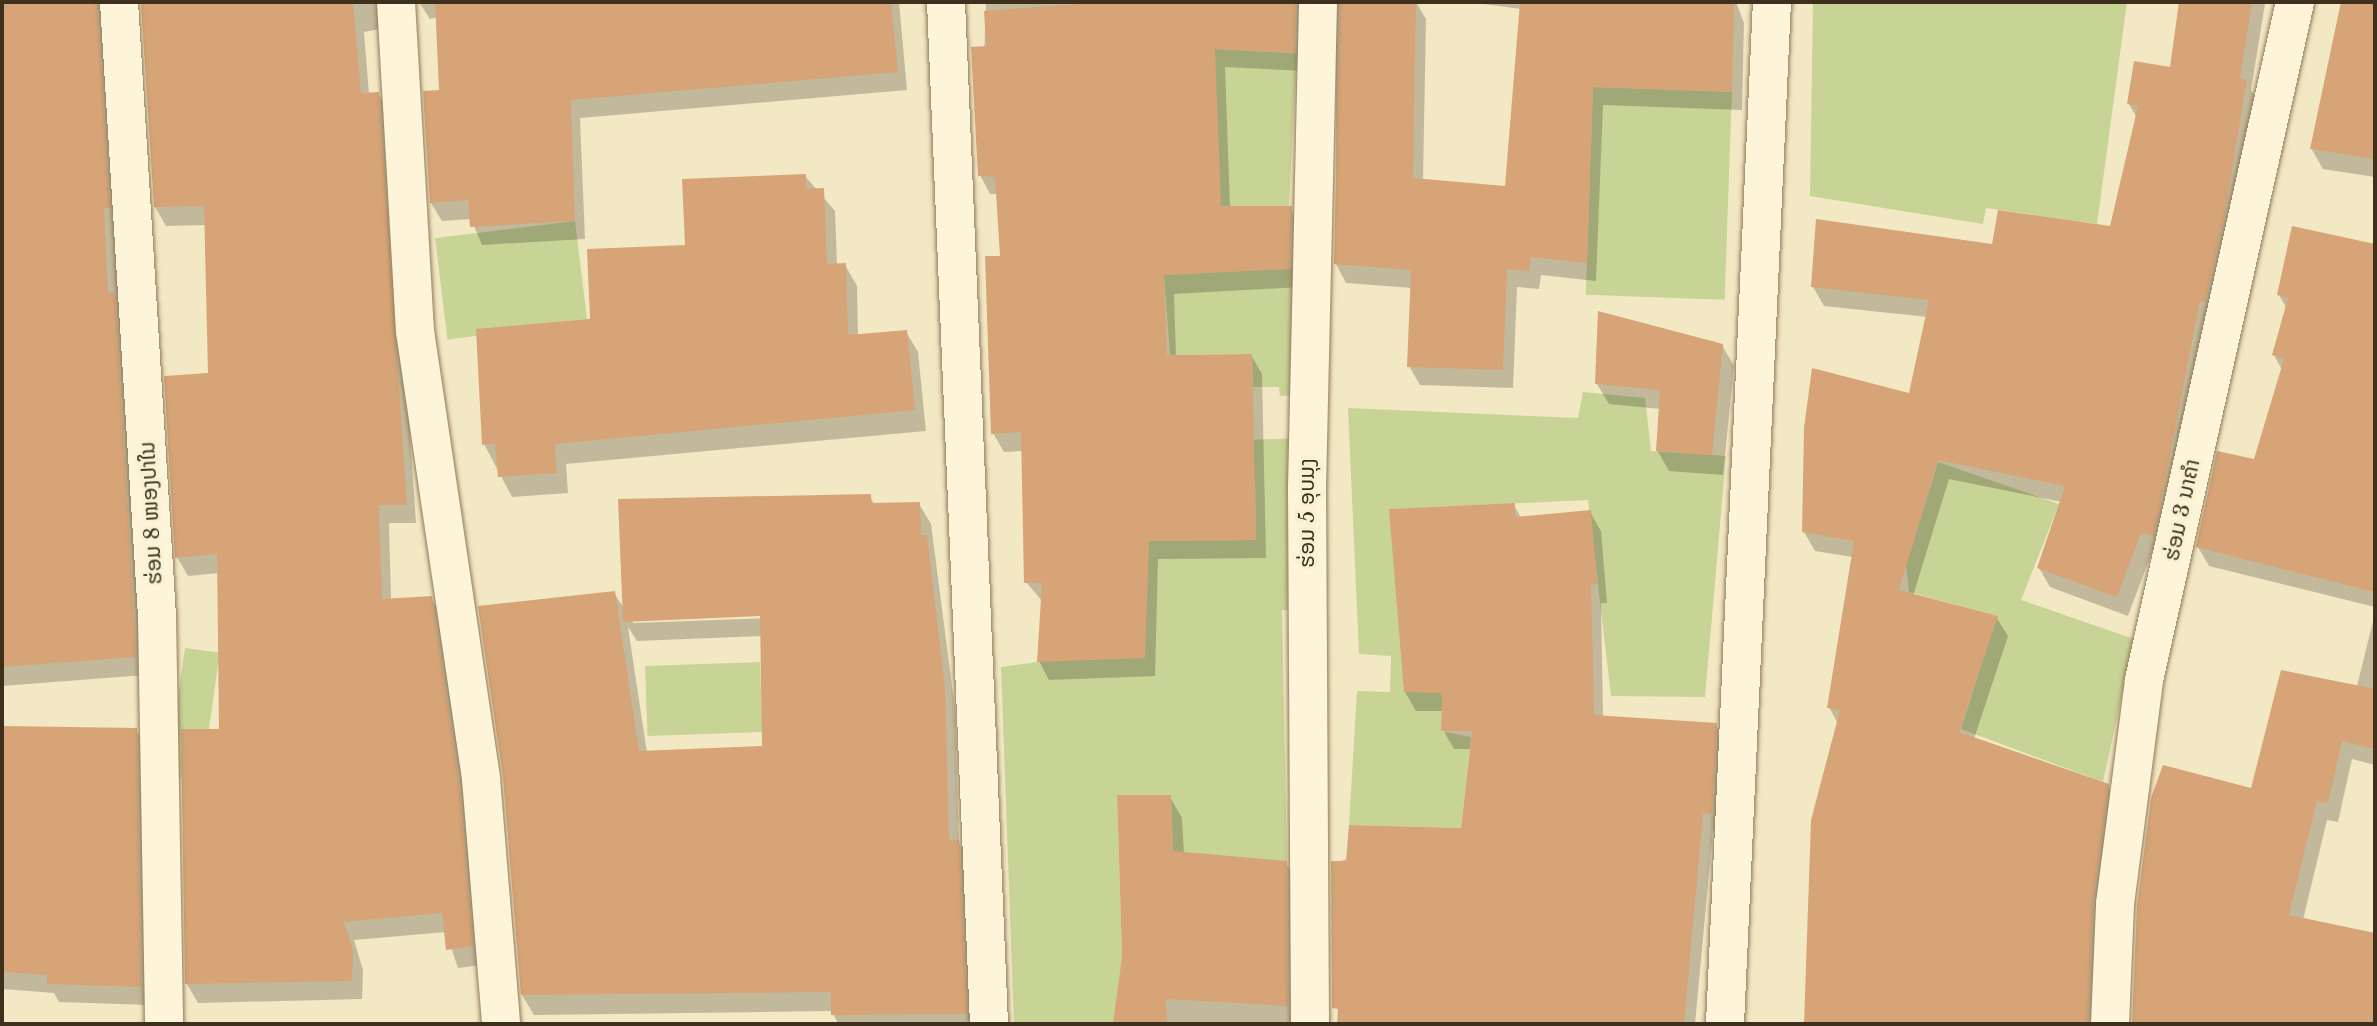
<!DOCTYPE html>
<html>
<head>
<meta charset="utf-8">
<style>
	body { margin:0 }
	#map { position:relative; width:2377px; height:1026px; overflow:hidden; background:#f3e8c4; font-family:"Libre Baskerville","Noto Sans Lao",serif }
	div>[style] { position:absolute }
	.green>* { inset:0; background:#c8d396; transform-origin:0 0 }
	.shadow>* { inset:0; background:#0003 }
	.building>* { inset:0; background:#d6a476 }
	.roads { filter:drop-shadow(0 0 2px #917a58) drop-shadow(0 0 2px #917a58) }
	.minor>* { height:38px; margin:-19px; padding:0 19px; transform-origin:19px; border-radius:19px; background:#fdf4d9 }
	span { translate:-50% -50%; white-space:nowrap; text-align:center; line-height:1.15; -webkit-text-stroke:7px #faf1d5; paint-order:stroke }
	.street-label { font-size:21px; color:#3f301d }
	.frame { position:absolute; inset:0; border:4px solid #3f301d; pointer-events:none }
</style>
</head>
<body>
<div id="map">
	<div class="green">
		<div style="clip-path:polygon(1813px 2px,2127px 2px,2097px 224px,1986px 208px,1983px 224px,1810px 196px)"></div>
		<div style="left:1215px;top:49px;width:82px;height:157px;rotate:3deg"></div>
		<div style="left:1593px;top:87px;width:139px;height:208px;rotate:2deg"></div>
		<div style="left:575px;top:221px;width:102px;height:141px;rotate:83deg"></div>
		<div style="clip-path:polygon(1299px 268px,1298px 395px,1280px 396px,1279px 387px,1253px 387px,1252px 354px,1170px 355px,1164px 275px)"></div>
		<div style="clip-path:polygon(1583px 392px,1645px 398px,1651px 451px,1726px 456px,1705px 697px,1611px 696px,1588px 500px,1390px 509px,1500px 592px,1442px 707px,1441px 731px,1471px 737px,1461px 828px,1349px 825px,1357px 691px,1390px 692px,1391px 656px,1359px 654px,1348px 408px,1578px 418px)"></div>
		<div style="clip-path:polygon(1299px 438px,1295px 610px,1282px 610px,1287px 861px,1173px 854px,1171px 795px,1117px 795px,1122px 956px,1114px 1024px,1014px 1024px,1001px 667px,1037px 662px,1147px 541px,1256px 540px,1255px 479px,1143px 480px,1248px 440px)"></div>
		<div style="clip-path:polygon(1938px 462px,2059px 504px,2021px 600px,2134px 639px,2103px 782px,1961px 729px,1997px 616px,1909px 592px,1906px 566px)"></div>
		<div style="left:185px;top:648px;width:35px;height:129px;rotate:8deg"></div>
		<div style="left:760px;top:662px;width:70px;height:115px;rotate:88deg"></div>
	</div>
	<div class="shadow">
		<div style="clip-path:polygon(2px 2px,124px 2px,114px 227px,145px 675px,2px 686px)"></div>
		<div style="clip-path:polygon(401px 2px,385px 28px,364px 32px,369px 94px,378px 94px,389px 112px,415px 433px,410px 434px,416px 523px,389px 523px,391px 600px,431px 598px,442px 616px,469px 802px,482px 965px,458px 968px,446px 932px,354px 940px,363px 970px,362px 999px,198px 1003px,187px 984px,183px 731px,220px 731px,219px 573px,188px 576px,177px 557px,210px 375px,206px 225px,166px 226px,155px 207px,141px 2px)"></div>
		<div style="clip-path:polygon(419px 2px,899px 2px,907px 90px,580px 118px,585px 239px,482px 245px,471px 219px,442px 221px,431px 203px,441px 92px,438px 17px,430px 19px)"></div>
		<div style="clip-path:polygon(986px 2px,1323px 2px,1305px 71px,1225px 67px,1230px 208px,1290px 208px,1301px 227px,1300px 287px,1174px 294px,1176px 357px,1251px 355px,1262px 374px,1266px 558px,1158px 559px,1155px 676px,1049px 680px,1039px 661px,1042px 601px,1026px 582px,1023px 451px,1004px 452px,993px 433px,1002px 257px,998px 194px,990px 194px,980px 175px)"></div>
		<div style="clip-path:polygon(1336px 2px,1416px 2px,1426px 19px,1423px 181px,1507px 188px,1521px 9px,1469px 2px,1736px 2px,1744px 23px,1742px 110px,1603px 105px,1596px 281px,1541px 275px,1539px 289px,1517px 287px,1513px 388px,1420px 385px,1409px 366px,1412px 288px,1346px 283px,1336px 264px)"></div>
		<div style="clip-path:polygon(2180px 2px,2265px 4px,2251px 90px,2257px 100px,2164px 555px,2152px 552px,2128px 616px,2050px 587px,2039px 568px,2062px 502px,1949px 479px,1913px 596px,1996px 617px,2008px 636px,1974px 739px,2107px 785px,2119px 805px,2099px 1024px,1805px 1024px,1813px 820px,1838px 724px,1829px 707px,1853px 557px,1815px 551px,1804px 532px,1910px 395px,1927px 317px,1824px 306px,1813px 287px,2111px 228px,2137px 118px,2129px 104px,2171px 69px)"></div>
		<div style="clip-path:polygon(2342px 2px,2375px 2px,2375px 177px,2323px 169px,2311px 148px)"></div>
		<div style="clip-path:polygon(805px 176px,835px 211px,837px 265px,845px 265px,857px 286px,858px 336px,906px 332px,918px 352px,926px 431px,566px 464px,568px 493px,512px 497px,484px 444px,592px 321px,687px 247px)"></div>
		<div style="clip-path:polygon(2294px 228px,2375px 246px,2375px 607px,2209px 566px,2198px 547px,2255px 461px,2282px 370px,2274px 355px,2287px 309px,2279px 295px)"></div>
		<div style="clip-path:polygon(1722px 345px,1734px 366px,1723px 475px,1669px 471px,1657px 450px,1661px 409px,1609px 404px,1597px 384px)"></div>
		<div style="clip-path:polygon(evenodd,870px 496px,874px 504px,919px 504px,931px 524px,955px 709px,959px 843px,970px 862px,977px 1024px,838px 1024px,832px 1011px,534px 1015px,522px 995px,614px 593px,625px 610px,870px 496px,768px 614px,768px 618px,633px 623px,633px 620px,768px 614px,870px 496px,628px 627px,637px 641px,762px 636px,764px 747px,647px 753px,628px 627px)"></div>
		<div style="clip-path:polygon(1514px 505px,1521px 518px,1590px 512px,1601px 531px,1607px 603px,1601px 603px,1603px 717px,1716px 725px,1727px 744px,1722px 832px,1713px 831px,1695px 1024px,1339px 1024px,1333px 863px,1463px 830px,1472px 749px,1454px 749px,1443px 730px,1444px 711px,1416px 711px,1405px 692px)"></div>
		<div style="clip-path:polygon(2375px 613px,2375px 765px,2352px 759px,2338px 822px,2327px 820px,2303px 920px,2375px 935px,2375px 1024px,2134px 1024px,2139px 906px,2357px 686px)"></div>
		<div style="clip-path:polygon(2px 728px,136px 730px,147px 748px,151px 1005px,59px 1002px,54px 993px,2px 989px)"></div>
		<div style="clip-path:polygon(1170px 797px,1182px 818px,1184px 854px,1286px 863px,1298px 884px,1299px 1024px,1118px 1024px,1124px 956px)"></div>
	</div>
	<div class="building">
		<div style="clip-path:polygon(2px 2px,97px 2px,110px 208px,104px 208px,108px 293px,115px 292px,136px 657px,2px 667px)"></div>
		<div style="clip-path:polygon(141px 2px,353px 2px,361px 93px,379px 92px,407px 505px,379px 505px,382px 599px,432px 596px,459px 781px,473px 946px,446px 950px,442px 913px,344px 922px,353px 950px,352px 981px,185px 984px,181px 729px,219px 729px,217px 554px,175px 558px,164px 376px,208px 373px,204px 206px,154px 207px)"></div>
		<div style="clip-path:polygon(435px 2px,891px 2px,898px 72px,571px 100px,575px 221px,470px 227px,468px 200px,430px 203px,423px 91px,439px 90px)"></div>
		<div style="clip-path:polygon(1105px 2px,1296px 2px,1295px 53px,1215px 49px,1221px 206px,1292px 206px,1290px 269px,1164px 275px,1167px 355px,1252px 354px,1256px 540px,1149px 541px,1145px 658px,1037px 662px,1042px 583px,1024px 583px,1021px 432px,991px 434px,985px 256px,1000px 256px,995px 177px,978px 176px,971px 47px,986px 46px,984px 11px)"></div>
		<div style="clip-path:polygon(1340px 2px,1416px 2px,1413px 178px,1505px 186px,1520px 2px,1734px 3px,1732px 92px,1593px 87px,1587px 263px,1531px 257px,1529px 271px,1507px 269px,1503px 370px,1407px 367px,1411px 270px,1334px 264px)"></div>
		<div style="clip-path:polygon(2179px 2px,2252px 2px,2240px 78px,2247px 80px,2223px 223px,2205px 302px,2200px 301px,2154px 536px,2141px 533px,2117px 597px,2037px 568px,2065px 486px,1938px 460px,1899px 590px,1998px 616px,1959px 732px,2109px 784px,2093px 901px,2088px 1024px,1804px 1024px,1811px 820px,1840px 710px,1827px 708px,1854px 541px,1802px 532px,1804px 428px,1812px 368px,1909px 393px,1929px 300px,1811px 287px,1816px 219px,1992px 244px,1998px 210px,2110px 226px,2138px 106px,2127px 104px,2134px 61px,2170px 67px)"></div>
		<div style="clip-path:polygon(2341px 2px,2375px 2px,2375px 159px,2310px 149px)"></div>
		<div style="clip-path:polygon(806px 174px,806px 189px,824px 188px,827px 264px,846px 263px,848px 335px,907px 330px,915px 410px,555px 444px,557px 473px,498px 477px,495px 443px,482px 445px,476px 329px,590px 319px,587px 249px,685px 245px,682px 179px)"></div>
		<div style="clip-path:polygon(2292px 226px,2375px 244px,2375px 592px,2196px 547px,2217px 451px,2254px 459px,2284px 359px,2272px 355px,2288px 298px,2277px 295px)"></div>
		<div style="clip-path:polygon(1598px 311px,1723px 344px,1712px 455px,1656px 451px,1660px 390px,1595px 384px)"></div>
		<div style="clip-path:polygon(871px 494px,871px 503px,920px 502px,921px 535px,927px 535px,945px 688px,949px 840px,959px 840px,967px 1014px,831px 1015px,831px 992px,521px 995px,503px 777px,478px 606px,615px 591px,639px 751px,762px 746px,760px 616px,623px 622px,618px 499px)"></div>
		<div style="clip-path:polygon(1515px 503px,1515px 517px,1591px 510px,1597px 584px,1591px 585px,1594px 715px,1717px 723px,1712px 814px,1703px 813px,1684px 1024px,1337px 1024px,1338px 1009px,1332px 1008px,1331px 861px,1346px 861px,1349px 825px,1461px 828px,1472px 731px,1441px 731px,1442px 693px,1404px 692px,1389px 509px)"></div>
		<div style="clip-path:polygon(2281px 670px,2375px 689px,2375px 749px,2342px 741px,2328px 803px,2317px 801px,2289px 915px,2375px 933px,2375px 1024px,2132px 1024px,2137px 906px,2151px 798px,2163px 765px,2251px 788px)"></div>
		<div style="clip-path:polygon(2px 726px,137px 728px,141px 987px,47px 984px,47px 975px,2px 972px)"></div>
		<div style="clip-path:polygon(1117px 795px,1171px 795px,1173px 851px,1287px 861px,1288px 1006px,1166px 999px,1167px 1024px,1113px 1024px,1122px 956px)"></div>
	</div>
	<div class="roads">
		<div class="minor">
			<div style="left:119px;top:2px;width:616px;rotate:86.46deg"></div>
			<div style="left:157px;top:617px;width:407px;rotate:89deg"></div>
			<div style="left:396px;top:2px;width:330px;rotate:86.7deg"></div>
			<div style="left:415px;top:331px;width:453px;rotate:81.6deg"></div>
			<div style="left:481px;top:779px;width:246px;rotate:85.3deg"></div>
			<div style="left:946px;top:2px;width:1023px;rotate:87.59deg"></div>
			<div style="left:1310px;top:1024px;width:536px;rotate:-90.32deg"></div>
			<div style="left:1307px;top:488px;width:486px;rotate:-88.7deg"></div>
			<div style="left:1725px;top:1024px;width:1023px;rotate:-87.37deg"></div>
			<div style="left:2110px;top:1024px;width:120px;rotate:-87.6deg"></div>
			<div style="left:2115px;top:904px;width:226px;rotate:-82.6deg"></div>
			<div style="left:2144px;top:680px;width:695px;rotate:-77.44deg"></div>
		</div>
	</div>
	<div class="street-label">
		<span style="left:2182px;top:510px;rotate:-78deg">ຮ່ອມ 3 ນາຄຳ</span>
		<span style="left:151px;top:513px;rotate:-93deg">ຮ່ອມ 8 ໜອງປາໃນ</span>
		<span style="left:1307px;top:513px;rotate:-90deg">ຮ່ອມ 5 ອຸບມຸງ</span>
	</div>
	<div class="frame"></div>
</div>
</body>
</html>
